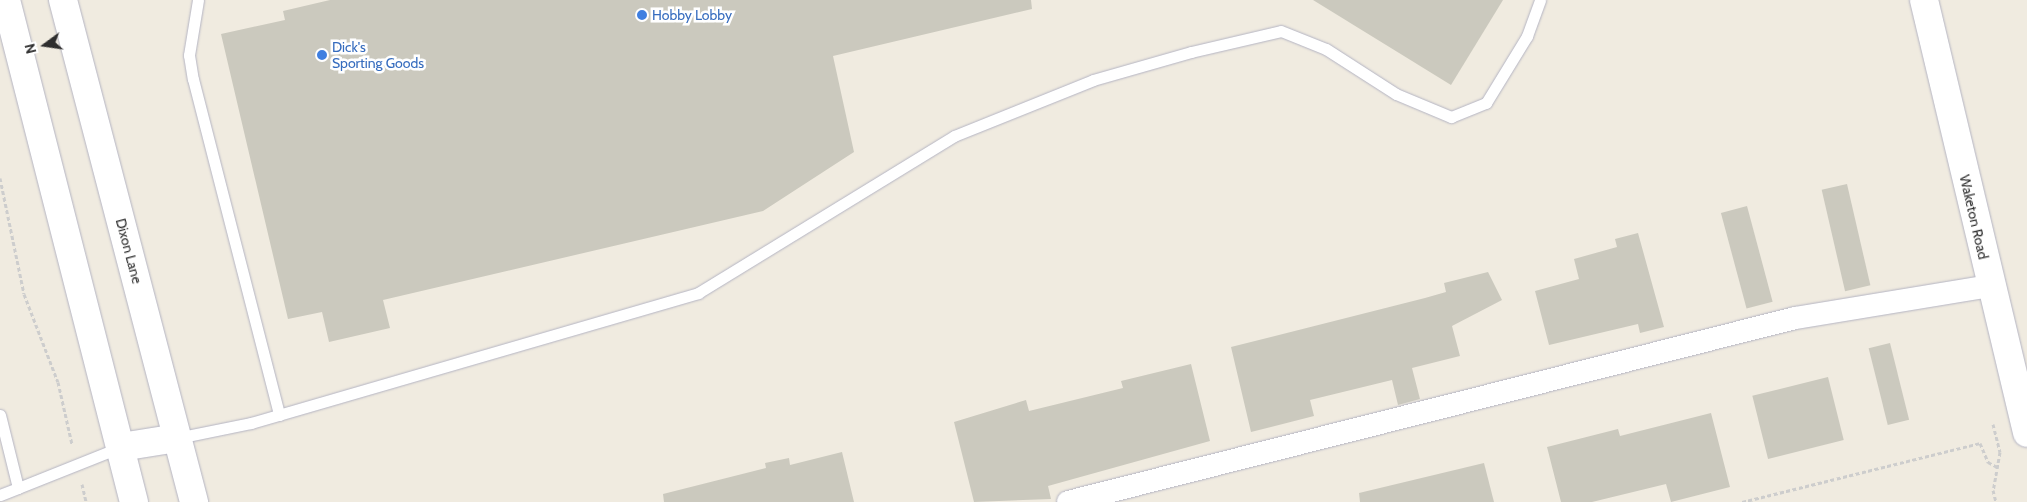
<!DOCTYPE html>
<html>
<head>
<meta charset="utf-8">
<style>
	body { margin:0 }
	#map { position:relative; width:2027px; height:502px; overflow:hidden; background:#f0ebe0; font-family:Cabin,sans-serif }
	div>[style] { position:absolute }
	.building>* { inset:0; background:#cbc9be; transform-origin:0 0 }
	.path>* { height:3px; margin-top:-1.5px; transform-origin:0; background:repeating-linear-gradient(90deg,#cdcdcd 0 4px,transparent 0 6.5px) }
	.roads { filter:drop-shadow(0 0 1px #b4b4c2) drop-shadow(0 0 1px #b4b4c2) }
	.service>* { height:11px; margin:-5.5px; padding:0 5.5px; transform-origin:5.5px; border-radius:5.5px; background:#fff }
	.minor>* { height:22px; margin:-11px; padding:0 11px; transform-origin:11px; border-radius:11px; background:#fff }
	.tertiary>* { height:28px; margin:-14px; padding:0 14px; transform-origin:14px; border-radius:14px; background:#fff }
	.dots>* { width:14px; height:14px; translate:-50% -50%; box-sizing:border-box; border:2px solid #fff; border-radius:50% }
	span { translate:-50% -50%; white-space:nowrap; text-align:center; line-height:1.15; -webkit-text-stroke:5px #fff; paint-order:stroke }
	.shop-label { font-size:14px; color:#366cbe }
	.left { translate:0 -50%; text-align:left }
	.street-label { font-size:14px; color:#2e2e2e }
	.north { position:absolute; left:20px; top:20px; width:50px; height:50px; -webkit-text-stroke:4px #fff; paint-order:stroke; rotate:256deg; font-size:14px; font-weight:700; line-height:20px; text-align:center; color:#2e2e2e }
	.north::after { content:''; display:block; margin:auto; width:18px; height:22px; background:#2e2e2e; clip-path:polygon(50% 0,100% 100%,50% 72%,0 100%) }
</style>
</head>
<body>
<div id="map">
	<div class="building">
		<div style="clip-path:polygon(330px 0,1031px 0,1032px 9px,833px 56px,854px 152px,763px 211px,383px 300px,390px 328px,329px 342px,322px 312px,288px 319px,221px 34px,285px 20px,283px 11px)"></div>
		<div style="clip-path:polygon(1313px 0,1503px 0,1451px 85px)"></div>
		<div style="left:1847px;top:184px;width:104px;height:26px;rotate:77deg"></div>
		<div style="left:1747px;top:206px;width:99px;height:27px;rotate:75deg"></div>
		<div style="clip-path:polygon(1638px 233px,1664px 327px,1640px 333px,1638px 324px,1549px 345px,1535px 291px,1579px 279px,1574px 259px,1617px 247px,1615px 239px)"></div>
		<div style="clip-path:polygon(1488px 272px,1502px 300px,1452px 326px,1460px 356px,1412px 368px,1420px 399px,1398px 405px,1392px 380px,1310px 400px,1314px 416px,1251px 432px,1231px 347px,1425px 298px,1446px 292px,1444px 283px)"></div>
		<div style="left:1890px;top:343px;width:79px;height:22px;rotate:76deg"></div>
		<div style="clip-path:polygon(1191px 364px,1210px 441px,1048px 486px,1051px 499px,974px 502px,954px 422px,1026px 400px,1029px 411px,1123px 388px,1121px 381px)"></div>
		<div style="left:1828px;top:377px;width:65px;height:78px;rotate:76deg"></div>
		<div style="clip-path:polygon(1711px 413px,1730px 487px,1671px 502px,1666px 484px,1592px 502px,1561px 502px,1547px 447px,1618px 429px,1620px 436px)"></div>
		<div style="clip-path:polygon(842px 452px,854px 502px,664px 502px,663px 494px,766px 468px,765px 463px,789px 458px,790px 465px)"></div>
		<div style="clip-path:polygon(1484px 463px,1494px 502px,1360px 502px,1359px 493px)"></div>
	</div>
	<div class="path">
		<div style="left:0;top:178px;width:118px;rotate:78.3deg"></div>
		<div style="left:24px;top:294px;width:94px;rotate:68.9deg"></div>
		<div style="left:58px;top:382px;width:64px;rotate:77.3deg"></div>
		<div style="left:1993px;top:424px;width:29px;rotate:76deg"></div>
		<div style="left:2000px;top:452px;width:39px;rotate:100deg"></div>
		<div style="left:1993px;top:490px;width:12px;rotate:76deg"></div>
		<div style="left:82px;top:484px;width:18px;rotate:77deg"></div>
		<div style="left:1742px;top:502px;width:245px;rotate:-13.9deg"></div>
		<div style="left:1980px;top:443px;width:21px;rotate:67deg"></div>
		<div style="left:1988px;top:462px;width:13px;rotate:29deg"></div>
	</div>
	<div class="roads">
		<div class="service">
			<div style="left:198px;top:0;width:56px;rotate:99.3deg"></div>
			<div style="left:189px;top:55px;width:24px;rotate:81deg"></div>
			<div style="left:193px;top:79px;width:347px;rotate:75.6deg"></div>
			<div style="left:0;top:415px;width:75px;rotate:76.1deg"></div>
			<div style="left:18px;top:488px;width:111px;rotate:-21.7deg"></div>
			<div style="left:177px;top:438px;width:76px;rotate:-11.5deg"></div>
			<div style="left:251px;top:423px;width:466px;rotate:-16.2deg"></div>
			<div style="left:698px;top:293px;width:300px;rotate:-31.5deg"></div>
			<div style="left:954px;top:136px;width:150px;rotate:-21.9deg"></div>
			<div style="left:1093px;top:80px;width:102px;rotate:-15.9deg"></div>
			<div style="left:1191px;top:52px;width:92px;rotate:-13.1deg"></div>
			<div style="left:1281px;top:31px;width:48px;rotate:21.8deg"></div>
			<div style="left:1326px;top:49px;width:83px;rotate:32.7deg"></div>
			<div style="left:1396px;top:94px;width:60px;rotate:22.7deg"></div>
			<div style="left:1451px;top:117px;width:38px;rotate:-22deg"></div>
			<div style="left:1486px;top:103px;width:79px;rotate:-58.5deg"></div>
			<div style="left:1527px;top:36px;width:38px;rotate:-70deg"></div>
			<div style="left:0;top:495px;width:19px;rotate:-21deg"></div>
		</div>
		<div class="minor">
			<div style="left:1068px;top:502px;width:750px;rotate:-14.2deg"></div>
			<div style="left:1795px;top:318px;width:198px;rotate:-9.3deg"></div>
		</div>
		<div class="tertiary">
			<div style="left:6px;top:0;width:518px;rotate:75.7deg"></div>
			<div style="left:63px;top:0;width:519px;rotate:75.37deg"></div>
			<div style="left:1924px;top:0;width:445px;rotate:76.6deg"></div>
			<div style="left:121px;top:447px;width:57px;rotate:-9.1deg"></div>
		</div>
	</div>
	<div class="dots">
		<div style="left:642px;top:15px;background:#3f7fe0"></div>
		<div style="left:322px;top:55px;background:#3f7fe0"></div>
	</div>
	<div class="shop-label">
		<span class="left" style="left:652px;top:15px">Hobby Lobby</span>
		<span class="left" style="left:332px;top:55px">Dick's<br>Sporting Goods</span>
	</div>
	<div class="street-label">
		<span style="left:1974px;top:217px;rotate:77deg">Waketon Road</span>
		<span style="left:129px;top:251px;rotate:75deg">Dixon Lane</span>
	</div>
	<div class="north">N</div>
</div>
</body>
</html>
